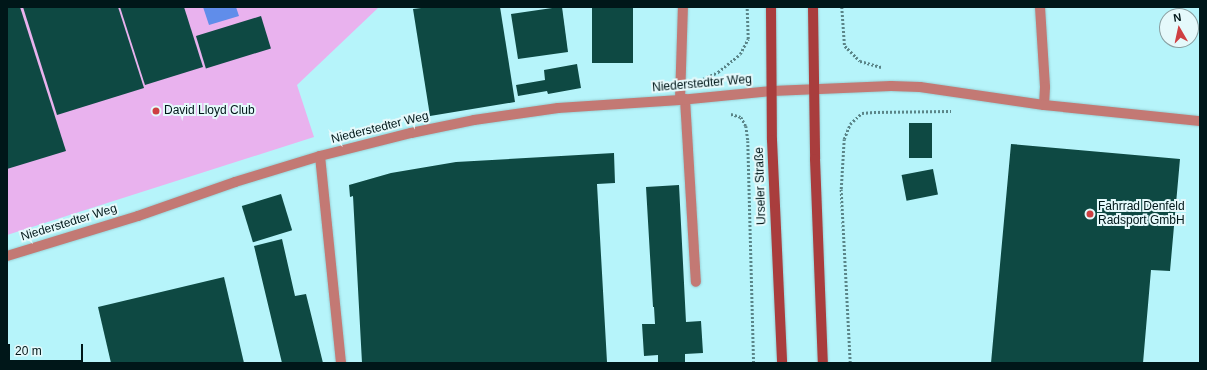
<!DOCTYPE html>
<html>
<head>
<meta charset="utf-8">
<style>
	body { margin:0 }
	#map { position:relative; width:1207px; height:370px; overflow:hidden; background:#b6f4fa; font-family:Helvetica,sans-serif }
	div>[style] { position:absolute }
	.green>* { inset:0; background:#e9b2ee }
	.water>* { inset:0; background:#608dea }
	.building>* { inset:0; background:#0e4943; transform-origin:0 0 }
	.path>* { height:2.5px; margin-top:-1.25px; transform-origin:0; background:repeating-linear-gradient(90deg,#5a8588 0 2px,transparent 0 4px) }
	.roads { filter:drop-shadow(0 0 1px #99d1d6) drop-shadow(0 0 1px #99d1d6) }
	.lane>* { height:10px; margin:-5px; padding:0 5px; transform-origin:5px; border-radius:5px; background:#c37974 }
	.street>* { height:10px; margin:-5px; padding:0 5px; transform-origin:5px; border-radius:5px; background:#c37974 }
	.secondary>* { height:10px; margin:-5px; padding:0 5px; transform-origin:5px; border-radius:5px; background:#a93d3d }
	.dots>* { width:11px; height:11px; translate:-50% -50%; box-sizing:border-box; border:2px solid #e5f9fb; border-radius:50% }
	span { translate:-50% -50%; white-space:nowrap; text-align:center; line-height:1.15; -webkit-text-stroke:4px #e5f9fb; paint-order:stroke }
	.street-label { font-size:12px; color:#001719 }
	.poi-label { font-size:12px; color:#001719 }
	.left { translate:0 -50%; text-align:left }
	.frame { position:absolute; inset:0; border:8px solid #001719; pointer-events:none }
	.north { position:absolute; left:1159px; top:8px; width:40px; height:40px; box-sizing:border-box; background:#e5f9fb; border:1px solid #899fa1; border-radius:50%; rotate:351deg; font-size:11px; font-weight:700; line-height:16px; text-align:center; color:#001719 }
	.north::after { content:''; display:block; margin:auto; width:14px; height:18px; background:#ce3f42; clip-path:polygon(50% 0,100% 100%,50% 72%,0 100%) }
	.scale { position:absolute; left:8px; top:344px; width:75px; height:18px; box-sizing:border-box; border:2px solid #001719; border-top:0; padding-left:5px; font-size:12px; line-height:14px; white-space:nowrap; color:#001719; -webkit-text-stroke:3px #e5f9fb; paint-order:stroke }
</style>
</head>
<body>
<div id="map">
	<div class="green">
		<div style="clip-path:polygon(7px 7px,379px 7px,297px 85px,314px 137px,7px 235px)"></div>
	</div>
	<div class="water">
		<div style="clip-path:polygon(203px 7px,236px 7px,239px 16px,209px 25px)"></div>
	</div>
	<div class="building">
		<div style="clip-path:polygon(7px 7px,20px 7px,66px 151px,7px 169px)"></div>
		<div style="clip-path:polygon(23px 7px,118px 7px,144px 88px,57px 115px)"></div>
		<div style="clip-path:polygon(120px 7px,184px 7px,203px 67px,145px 85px)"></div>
		<div style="clip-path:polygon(429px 7px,500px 7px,515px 102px,430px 116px,413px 9px)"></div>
		<div style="clip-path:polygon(559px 7px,562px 7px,568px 52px,518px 59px,511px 14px)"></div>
		<div style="left:592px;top:7px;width:41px;height:56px"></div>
		<div style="left:261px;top:16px;width:34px;height:68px;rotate:73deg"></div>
		<div style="clip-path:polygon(577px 64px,581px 88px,548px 94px,547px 91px,518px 96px,516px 85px,545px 80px,544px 70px)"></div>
		<div style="left:909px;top:123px;width:23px;height:35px"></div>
		<div style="clip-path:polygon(1011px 144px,1180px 159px,1170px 271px,1151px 270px,1143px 363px,991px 363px)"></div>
		<div style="clip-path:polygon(614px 153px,615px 183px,597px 184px,607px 362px,362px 363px,353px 196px,350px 197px,349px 185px,391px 173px,456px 162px)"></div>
		<div style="left:933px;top:169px;width:26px;height:32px;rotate:79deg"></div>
		<div style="clip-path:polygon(679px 185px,686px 322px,701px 321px,703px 353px,685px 354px,685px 363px,658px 363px,658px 355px,644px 356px,642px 324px,655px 324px,654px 307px,653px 307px,646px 187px)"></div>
		<div style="left:281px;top:194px;width:38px;height:41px;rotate:73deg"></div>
		<div style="clip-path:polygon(282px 239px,295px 296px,306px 294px,323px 363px,282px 363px,254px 246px)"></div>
		<div style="clip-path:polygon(224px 277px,244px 363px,111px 363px,98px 307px)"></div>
	</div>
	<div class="path">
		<div style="left:842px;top:7px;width:39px;rotate:86deg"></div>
		<div style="left:845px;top:46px;width:21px;rotate:45deg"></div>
		<div style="left:860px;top:61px;width:22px;rotate:16deg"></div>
		<div style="left:703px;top:79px;width:17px;rotate:-25deg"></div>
		<div style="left:718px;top:72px;width:28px;rotate:-39deg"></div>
		<div style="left:740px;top:54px;width:17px;rotate:-62deg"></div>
		<div style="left:748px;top:39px;width:32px;rotate:-92deg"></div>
		<div style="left:731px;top:114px;width:10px;rotate:17deg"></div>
		<div style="left:741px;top:117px;width:10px;rotate:61deg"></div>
		<div style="left:746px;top:126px;width:15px;rotate:82deg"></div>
		<div style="left:748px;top:141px;width:222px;rotate:88.5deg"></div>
		<div style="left:850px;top:363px;width:174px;rotate:-93deg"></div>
		<div style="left:841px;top:189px;width:50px;rotate:-86.6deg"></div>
		<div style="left:844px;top:139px;width:16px;rotate:-68deg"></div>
		<div style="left:850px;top:124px;width:16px;rotate:-43deg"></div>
		<div style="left:862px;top:113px;width:12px;rotate:-5deg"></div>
		<div style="left:874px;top:112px;width:77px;rotate:-0.7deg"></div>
	</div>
	<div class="roads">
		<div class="lane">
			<div style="left:1040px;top:7px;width:80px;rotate:86.4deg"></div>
			<div style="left:1045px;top:87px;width:18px;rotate:93deg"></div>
			<div style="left:685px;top:99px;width:183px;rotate:86.6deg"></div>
			<div style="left:680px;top:100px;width:93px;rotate:-88.2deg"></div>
			<div style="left:320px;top:156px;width:208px;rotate:84.2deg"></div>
		</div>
		<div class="street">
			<div style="left:7px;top:256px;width:137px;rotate:-17deg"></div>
			<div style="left:138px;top:216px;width:103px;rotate:-19.3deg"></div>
			<div style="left:235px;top:182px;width:89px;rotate:-17deg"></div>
			<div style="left:320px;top:156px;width:94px;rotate:-14.2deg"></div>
			<div style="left:411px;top:133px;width:64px;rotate:-11.7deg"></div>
			<div style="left:474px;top:120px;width:85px;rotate:-8.1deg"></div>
			<div style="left:558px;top:108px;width:122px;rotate:-3.8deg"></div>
			<div style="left:680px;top:100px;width:92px;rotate:-5.6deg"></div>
			<div style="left:772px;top:91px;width:119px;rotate:-2.4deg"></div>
			<div style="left:891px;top:86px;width:29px;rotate:2deg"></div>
			<div style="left:920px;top:87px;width:125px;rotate:8.3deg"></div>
			<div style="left:1044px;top:105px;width:157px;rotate:5.9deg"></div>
		</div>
		<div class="secondary">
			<div style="left:771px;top:7px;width:133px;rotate:89.6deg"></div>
			<div style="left:772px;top:140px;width:223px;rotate:87.4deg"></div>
			<div style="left:813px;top:7px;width:152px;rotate:89.2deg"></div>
			<div style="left:815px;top:159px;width:204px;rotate:87.8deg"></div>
		</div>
	</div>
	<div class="dots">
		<div style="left:156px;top:111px;background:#ce3f42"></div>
		<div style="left:1090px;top:214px;background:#ce3f42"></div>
	</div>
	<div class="street-label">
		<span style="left:702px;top:84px;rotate:-5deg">Niederstedter Weg</span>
		<span style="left:380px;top:128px;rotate:-14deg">Niederstedter Weg</span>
		<span style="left:761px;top:186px;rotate:-92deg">Urseler Straße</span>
		<span style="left:69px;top:223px;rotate:-17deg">Niederstedter Weg</span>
	</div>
	<div class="poi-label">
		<span class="left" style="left:164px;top:111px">David Lloyd Club</span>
		<span class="left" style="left:1098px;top:214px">Fahrrad Denfeld<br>Radsport GmbH</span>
	</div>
	<div class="frame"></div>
	<div class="north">N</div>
	<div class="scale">20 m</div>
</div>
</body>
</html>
